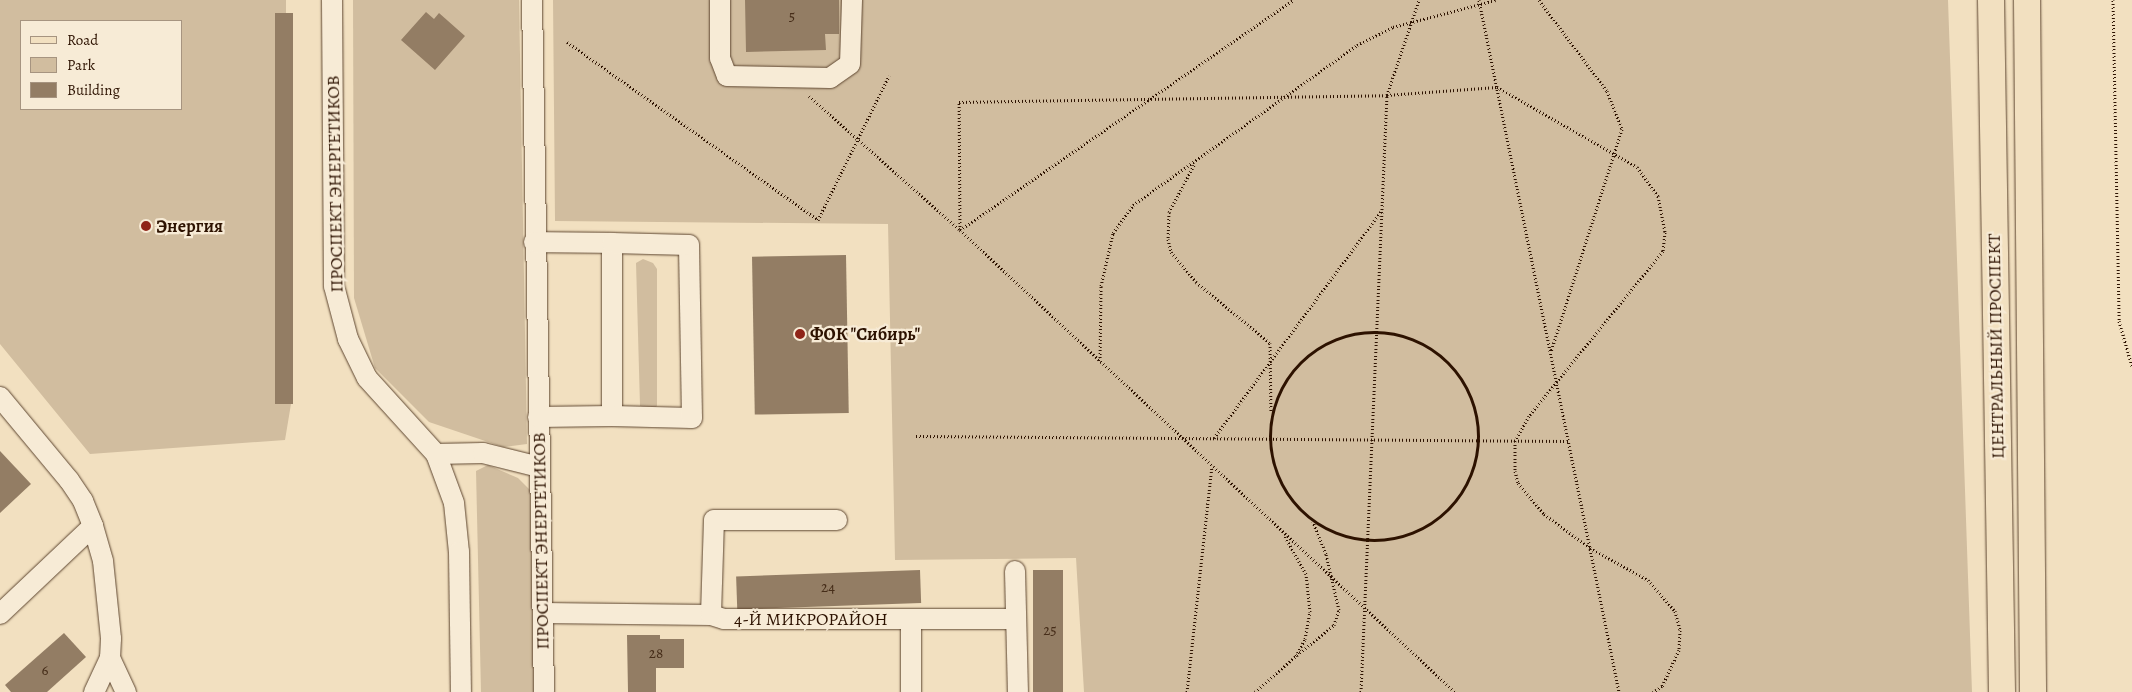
<!DOCTYPE html>
<html>
<head>
<meta charset="utf-8">
<style>
	body { margin:0 }
	#map { position:relative; width:2132px; height:692px; overflow:hidden; background:#f2e0c0; font-family:Alegreya,serif }
	div>[style] { position:absolute }
	.green>* { inset:0; background:#d1bd9f }
	.building>* { inset:0; background:#937d64; transform-origin:0 0 }
	.path>* { height:3px; margin-top:-1.5px; transform-origin:0; background:repeating-linear-gradient(90deg,#2d1200 0 1px,transparent 0 3.5px) }
	.path>.ring { margin:-1.5px; padding:0; box-sizing:content-box; background:none; border:3px solid #2d1200; border-radius:50% }
	.roads { filter:drop-shadow(0 0 1px #5e4630) drop-shadow(0 0 1px #5e4630) }
	.minor>* { height:20px; margin:-10px; padding:0 10px; transform-origin:10px; border-radius:10px; background:#f7ebd6 }
	.major>* { height:26px; margin:-13px; padding:0 13px; transform-origin:13px; border-radius:13px; background:#f2e0c0 }
	.dots>* { width:14px; height:14px; translate:-50% -50%; box-sizing:border-box; border:2px solid #f7ebd6; border-radius:50% }
	span { translate:-50% -50%; white-space:nowrap; text-align:center; line-height:1.15; -webkit-text-stroke:4.5px #f7ebd6; paint-order:stroke }
	.number-label { font-size:15px; color:#462d19 }
	.number-label span { -webkit-text-stroke-width:0 }
	.street-label { font-size:18px; color:#2d1200 }
	.poi-label { font-size:18px; color:#2d1200; font-weight:700 }
	.left { translate:0 -50%; text-align:left }
	.legend { position:absolute; left:20px; top:20px; width:162px; height:90px; box-sizing:border-box; background:#f7ebd6; border:1px solid #a69480; margin:0; padding:6px 9px; list-style:none; font-size:15px; color:#2d1200 }
	.legend li { display:flex; align-items:center; gap:10px; height:25px }
	.legend b { width:25px; border:1px solid #a69480 }
</style>
</head>
<body>
<div id="map">
	<div class="green">
		<div style="clip-path:polygon(evenodd,0 0,286px 0,286px 13px,293px 13px,291px 404px,285px 440px,90px 454px,0 344px,0 0,21px 21px,181px 21px,181px 109px,21px 109px,21px 21px)"></div>
		<div style="clip-path:polygon(353px 0,519px 0,527px 444px,503px 447px,429px 422px,375px 368px,354px 298px)"></div>
		<div style="clip-path:polygon(553px 0,1948px 0,1972px 692px,1084px 692px,1076px 558px,895px 560px,888px 224px,555px 221px)"></div>
		<div style="clip-path:polygon(643px 259px,653px 263px,657px 269px,657px 406px,652px 411px,640px 406px,636px 263px)"></div>
		<div style="clip-path:polygon(488px 465px,518px 478px,530px 490px,534px 692px,481px 692px,476px 471px)"></div>
	</div>
	<div class="building">
		<div style="clip-path:polygon(745px 0,839px 0,839px 34px,825px 34px,826px 50px,746px 52px)"></div>
		<div style="clip-path:polygon(426px 12px,434px 19px,439px 13px,465px 36px,435px 70px,401px 40px)"></div>
		<div style="left:275px;top:13px;width:18px;height:391px"></div>
		<div style="left:846px;top:255px;width:158px;height:94px;rotate:89deg"></div>
		<div style="clip-path:polygon(0 451px,31px 484px,0 513px)"></div>
		<div style="left:920px;top:570px;width:33px;height:184px;rotate:88deg"></div>
		<div style="left:1033px;top:570px;width:30px;height:122px"></div>
		<div style="clip-path:polygon(64px 633px,86px 657px,47px 692px,11px 692px,5px 685px)"></div>
		<div style="clip-path:polygon(627px 635px,660px 635px,660px 639px,684px 639px,684px 668px,656px 668px,656px 692px,628px 692px)"></div>
	</div>
	<div class="path">
		<div style="left:1479px;top:0;width:706px;rotate:78.56deg"></div>
		<div style="left:1539px;top:0;width:114px;rotate:53.2deg"></div>
		<div style="left:1607px;top:91px;width:41px;rotate:68.5deg"></div>
		<div style="left:1622px;top:129px;width:234px;rotate:107.7deg"></div>
		<div style="left:2113px;top:0;width:321px;rotate:88.9deg"></div>
		<div style="left:2119px;top:321px;width:47px;rotate:73.9deg"></div>
		<div style="left:567px;top:42px;width:308px;rotate:35.3deg"></div>
		<div style="left:818px;top:220px;width:161px;rotate:-63.8deg"></div>
		<div style="left:809px;top:96px;width:202px;rotate:41.6deg"></div>
		<div style="left:960px;top:230px;width:677px;rotate:43.03deg"></div>
		<div style="left:1194px;top:165px;width:53px;rotate:118deg"></div>
		<div style="left:1169px;top:212px;width:27px;rotate:92deg"></div>
		<div style="left:1168px;top:239px;width:13px;rotate:77deg"></div>
		<div style="left:1171px;top:252px;width:39px;rotate:50deg"></div>
		<div style="left:1196px;top:282px;width:96px;rotate:39.5deg"></div>
		<div style="left:1270px;top:343px;width:69px;rotate:89.2deg"></div>
		<div style="left:960px;top:230px;width:128px;rotate:-90.4deg"></div>
		<div style="left:959px;top:102px;width:428px;rotate:-0.9deg"></div>
		<div style="left:1387px;top:95px;width:110px;rotate:-4.2deg"></div>
		<div style="left:1497px;top:87px;width:161px;rotate:29.7deg"></div>
		<div style="left:1637px;top:167px;width:36px;rotate:54deg"></div>
		<div style="left:1658px;top:196px;width:37px;rotate:79deg"></div>
		<div style="left:1665px;top:232px;width:19px;rotate:96deg"></div>
		<div style="left:1663px;top:251px;width:213px;rotate:129.1deg"></div>
		<div style="left:1529px;top:416px;width:29px;rotate:119deg"></div>
		<div style="left:1515px;top:441px;width:30px;rotate:90deg"></div>
		<div style="left:1515px;top:471px;width:12px;rotate:76deg"></div>
		<div style="left:1518px;top:483px;width:40px;rotate:50deg"></div>
		<div style="left:1544px;top:514px;width:57px;rotate:36.5deg"></div>
		<div style="left:1590px;top:548px;width:66px;rotate:28.9deg"></div>
		<div style="left:1648px;top:580px;width:41px;rotate:48.9deg"></div>
		<div style="left:1675px;top:611px;width:20px;rotate:75deg"></div>
		<div style="left:1680px;top:630px;width:20px;rotate:93deg"></div>
		<div style="left:1679px;top:650px;width:40px;rotate:115deg"></div>
		<div style="left:1662px;top:686px;width:11px;rotate:146deg"></div>
		<div style="left:960px;top:230px;width:406px;rotate:-34.6deg"></div>
		<div class="ring" style="left:1270px;top:332px;width:205px;height:205px"></div>
		<div style="left:1100px;top:361px;width:75px;rotate:-89.2deg"></div>
		<div style="left:1101px;top:286px;width:54px;rotate:-77.2deg"></div>
		<div style="left:1113px;top:233px;width:34px;rotate:-54deg"></div>
		<div style="left:1133px;top:205px;width:275px;rotate:-35.5deg"></div>
		<div style="left:1357px;top:45px;width:40px;rotate:-26.6deg"></div>
		<div style="left:1393px;top:27px;width:106px;rotate:-14.7deg"></div>
		<div style="left:916px;top:436px;width:652px;rotate:0.44deg"></div>
		<div style="left:1214px;top:438px;width:283px;rotate:-53.6deg"></div>
		<div style="left:1297px;top:655px;width:48px;rotate:-39deg"></div>
		<div style="left:1334px;top:625px;width:16px;rotate:-72deg"></div>
		<div style="left:1339px;top:610px;width:57px;rotate:-103.1deg"></div>
		<div style="left:1326px;top:554px;width:35px;rotate:-112deg"></div>
		<div style="left:1187px;top:692px;width:228px;rotate:-83.7deg"></div>
		<div style="left:1255px;top:692px;width:55px;rotate:-41.3deg"></div>
		<div style="left:1296px;top:656px;width:19px;rotate:-62deg"></div>
		<div style="left:1305px;top:639px;width:27px;rotate:-80deg"></div>
		<div style="left:1310px;top:612px;width:38px;rotate:-96deg"></div>
		<div style="left:1306px;top:574px;width:45px;rotate:-119.4deg"></div>
		<div style="left:1361px;top:692px;width:598px;rotate:-87.51deg"></div>
		<div style="left:1387px;top:95px;width:100px;rotate:-71.4deg"></div>
	</div>
	<div class="roads">
		<div class="minor">
			<div style="left:332px;top:0;width:286px;rotate:89.6deg"></div>
			<div style="left:334px;top:286px;width:55px;rotate:75.2deg"></div>
			<div style="left:348px;top:339px;width:43px;rotate:64deg"></div>
			<div style="left:367px;top:378px;width:103px;rotate:47.8deg"></div>
			<div style="left:436px;top:454px;width:52px;rotate:69.8deg"></div>
			<div style="left:454px;top:503px;width:49px;rotate:84.2deg"></div>
			<div style="left:459px;top:552px;width:140px;rotate:89.2deg"></div>
			<div style="left:532px;top:0;width:692px;rotate:89.01deg"></div>
			<div style="left:720px;top:0;width:58px;rotate:90deg"></div>
			<div style="left:720px;top:58px;width:19px;rotate:69deg"></div>
			<div style="left:727px;top:76px;width:103px;rotate:1.1deg"></div>
			<div style="left:830px;top:78px;width:24px;rotate:-35deg"></div>
			<div style="left:850px;top:64px;width:64px;rotate:-88.2deg"></div>
			<div style="left:534px;top:242px;width:78px;rotate:0.7deg"></div>
			<div style="left:612px;top:243px;width:173px;rotate:90deg"></div>
			<div style="left:612px;top:416px;width:74px;rotate:179.2deg"></div>
			<div style="left:0;top:397px;width:108px;rotate:50.3deg"></div>
			<div style="left:69px;top:480px;width:25px;rotate:56deg"></div>
			<div style="left:83px;top:501px;width:27px;rotate:68deg"></div>
			<div style="left:93px;top:526px;width:36px;rotate:74deg"></div>
			<div style="left:103px;top:561px;width:78px;rotate:84.1deg"></div>
			<div style="left:111px;top:639px;width:19px;rotate:93deg"></div>
			<div style="left:110px;top:658px;width:38px;rotate:115deg"></div>
			<div style="left:612px;top:416px;width:80px;rotate:1.4deg"></div>
			<div style="left:692px;top:418px;width:173px;rotate:-91deg"></div>
			<div style="left:689px;top:245px;width:77px;rotate:-178.5deg"></div>
			<div style="left:436px;top:454px;width:47px;rotate:-1.2deg"></div>
			<div style="left:483px;top:453px;width:58px;rotate:14deg"></div>
			<div style="left:1015px;top:571px;width:121px;rotate:88.6deg"></div>
			<div style="left:543px;top:613px;width:168px;rotate:0.7deg"></div>
			<div style="left:711px;top:615px;width:14px;rotate:17deg"></div>
			<div style="left:724px;top:619px;width:292px"></div>
			<div style="left:0;top:614px;width:128px;rotate:-43.4deg"></div>
			<div style="left:711px;top:615px;width:95px;rotate:-88.2deg"></div>
			<div style="left:714px;top:520px;width:123px"></div>
			<div style="left:110px;top:658px;width:38px;rotate:65deg"></div>
			<div style="left:911px;top:692px;width:73px;rotate:-90deg"></div>
		</div>
		<div class="major">
			<div style="left:1991px;top:0;width:692px;rotate:89.09deg"></div>
			<div style="left:2027px;top:0;width:692px;rotate:89.5deg"></div>
		</div>
	</div>
	<div class="dots">
		<div style="left:146px;top:226px;background:#8f2418"></div>
		<div style="left:800px;top:334px;background:#8f2418"></div>
	</div>
	<div class="number-label">
		<span style="left:792px;top:17px">5</span>
		<span style="left:828px;top:588px">24</span>
		<span style="left:1050px;top:631px">25</span>
		<span style="left:656px;top:654px">28</span>
		<span style="left:45px;top:671px">6</span>
	</div>
	<div class="street-label">
		<span style="left:335px;top:184px;rotate:-91deg">ПРОСПЕКТ ЭНЕРГЕТИКОВ</span>
		<span style="left:1996px;top:346px;rotate:-91deg">ЦЕНТРАЛЬНЫЙ ПРОСПЕКТ</span>
		<span style="left:541px;top:541px;rotate:-91deg">ПРОСПЕКТ ЭНЕРГЕТИКОВ</span>
		<span style="left:811px;top:619px">4-Й МИКРОРАЙОН</span>
	</div>
	<div class="poi-label">
		<span class="left" style="left:156px;top:226px">Энергия</span>
		<span class="left" style="left:810px;top:334px">ФОК "Сибирь"</span>
	</div>
	<ul class="legend">
	<li><b style="height:6px;background:#f2e0c0"></b>Road</li>
	<li><b style="height:14px;background:#d1bd9f"></b>Park</li>
	<li><b style="height:14px;background:#937d64"></b>Building</li>
	</ul>
</div>
</body>
</html>
